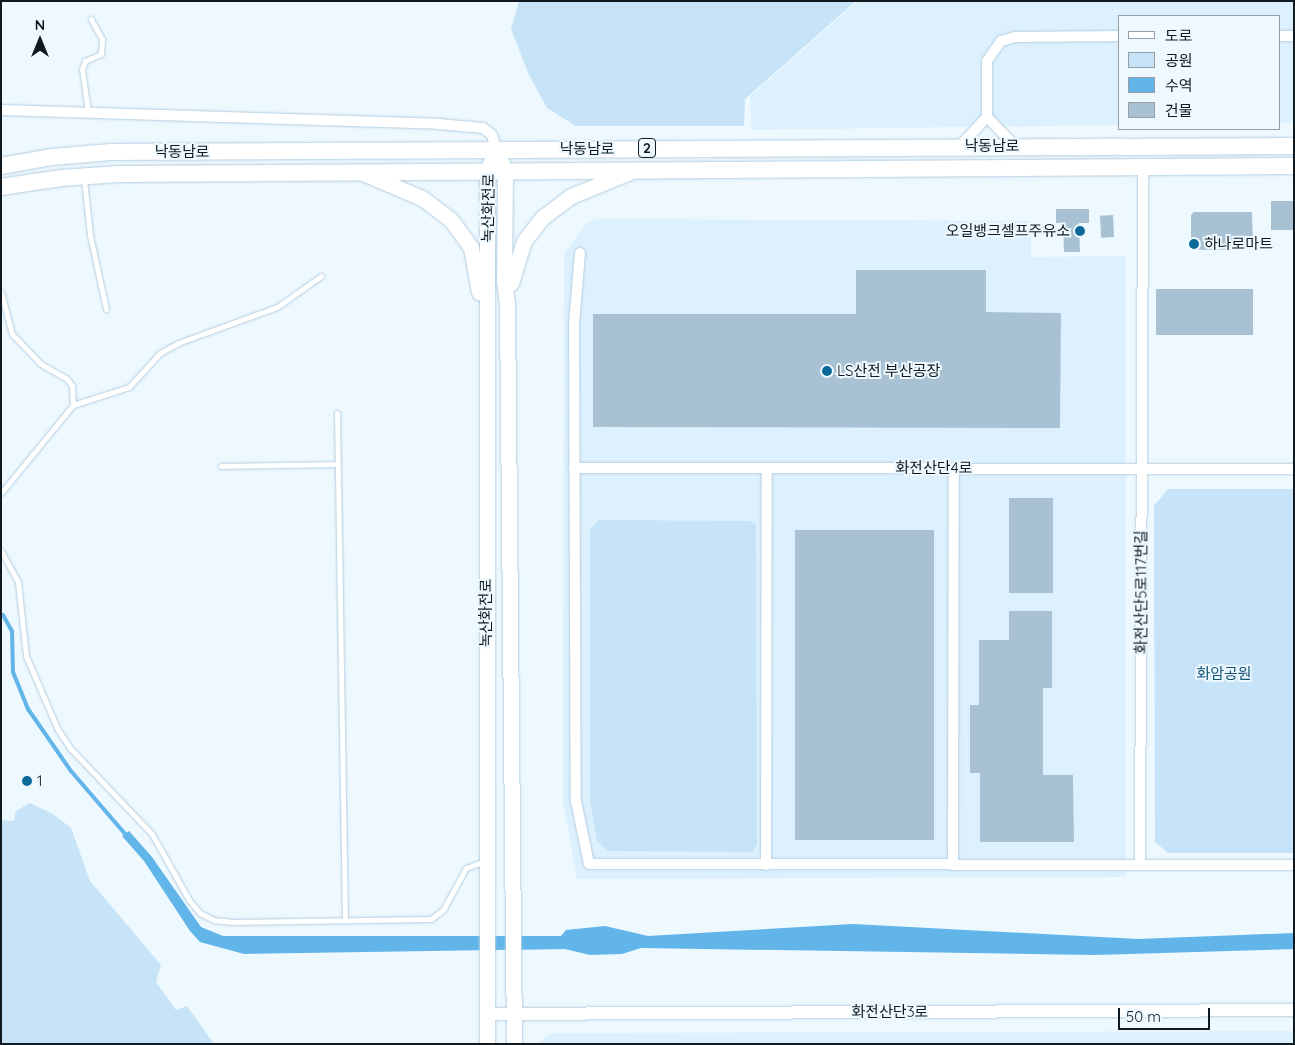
<!DOCTYPE html>
<html>
<head>
<meta charset="utf-8">
<style>
	body { margin:0 }
	#map { position:relative; width:1295px; height:1045px; overflow:hidden; background:#edf8ff; font-family:Quicksand,"Noto Sans KR",sans-serif }
	div>[style] { position:absolute }
	.built>* { inset:0; background:#ddf0fe }
	.green>* { inset:0; background:#c6e3f7 }
	.water>* { inset:0; background:#62b5e9 }
	.stream>* { height:4px; margin:-2px; padding:0 2px; transform-origin:2px; border-radius:2px; background:#62b5e9 }
	.building>* { inset:0; background:#a9c2d3; transform-origin:0 0 }
	.roads { filter:drop-shadow(0 0 1px #b4cddf) drop-shadow(0 0 1px #b4cddf) }
	.service>* { height:5px; margin:-2.5px; padding:0 2.5px; transform-origin:2.5px; border-radius:2.5px; background:#fff }
	.minor>* { height:10px; margin:-5px; padding:0 5px; transform-origin:5px; border-radius:5px; background:#fff }
	.tertiary>* { height:12px; margin:-6px; padding:0 6px; transform-origin:6px; border-radius:6px; background:#fff }
	.secondary>* { height:15px; margin:-7.5px; padding:0 7.5px; transform-origin:7.5px; border-radius:7.5px; background:#fff }
	.primary>* { height:16px; margin:-8px; padding:0 8px; transform-origin:8px; border-radius:8px; background:#fff }
	.dots>* { width:14px; height:14px; translate:-50% -50%; box-sizing:border-box; border:2px solid #edf8ff; border-radius:50% }
	span { translate:-50% -50%; white-space:nowrap; text-align:center; line-height:1.15; -webkit-text-stroke:4px #edf8ff; paint-order:stroke }
	.shield-label span { padding:1px 4px; background:#edf8ff; border:1px solid; border-radius:4px; -webkit-text-stroke-width:0 }
	.shield-label { font-size:14px; color:#10191f; font-weight:700 }
	.street-label { font-size:15px; color:#10191f }
	.poi-label { font-size:15px; color:#10191f }
	.right { translate:-100% -50%; text-align:right }
	.left { translate:0 -50%; text-align:left }
	.park-label { font-size:15px; color:#125275 }
	.frame { position:absolute; inset:0; border:2px solid #10191f; pointer-events:none }
	.legend { position:absolute; left:1118px; top:15px; width:162px; height:115px; box-sizing:border-box; background:#edf8ff; border:1px solid #959fa5; margin:0; padding:6px 9px; list-style:none; font-size:15px; color:#10191f }
	.legend li { display:flex; align-items:center; gap:10px; height:25px }
	.legend b { width:25px; border:1px solid #959fa5 }
	.north { position:absolute; left:15px; top:15px; width:50px; height:50px; -webkit-text-stroke:4px #edf8ff; paint-order:stroke; rotate:0deg; font-size:14px; font-weight:700; line-height:20px; text-align:center; color:#10191f }
	.north::after { content:''; display:block; margin:auto; width:18px; height:22px; background:#10191f; clip-path:polygon(50% 0,100% 100%,50% 72%,0 100%) }
	.scale { position:absolute; left:1118px; top:1008px; width:92px; height:22px; box-sizing:border-box; border:2px solid #10191f; border-top:0; padding-left:6px; font-size:15px; line-height:18px; white-space:nowrap; color:#10191f; -webkit-text-stroke:4px #edf8ff; paint-order:stroke }
</style>
</head>
<body>
<div id="map">
	<div class="built">
		<div style="clip-path:polygon(858px 1px,1294px 1px,1294px 123px,1279px 123px,1279px 16px,1119px 16px,1119px 125px,751px 130px,750px 96px)"></div>
		<div style="clip-path:polygon(597px 219px,1030px 221px,1031px 257px,1126px 256px,1126px 877px,577px 879px,563px 802px,564px 254px,586px 223px)"></div>
		<div style="clip-path:polygon(1294px 1031px,1294px 1044px,538px 1044px,550px 1033px)"></div>
	</div>
	<div class="green">
		<div style="clip-path:polygon(519px 1px,856px 1px,745px 99px,744px 126px,576px 126px,547px 108px,529px 75px,511px 29px)"></div>
		<div style="clip-path:polygon(1168px 489px,1294px 489px,1294px 853px,1168px 853px,1155px 842px,1154px 506px)"></div>
		<div style="clip-path:polygon(599px 520px,751px 521px,756px 525px,757px 845px,752px 852px,608px 851px,597px 841px,590px 799px,590px 529px)"></div>
		<div style="clip-path:polygon(30px 803px,53px 814px,71px 828px,90px 881px,161px 965px,156px 982px,176px 1010px,187px 1006px,214px 1044px,1px 1044px,1px 820px,14px 821px,16px 811px)"></div>
	</div>
	<div class="water">
		<div style="clip-path:polygon(129px 831px,152px 857px,201px 927px,223px 936px,561px 936px,566px 930px,605px 926px,648px 936px,853px 924px,1138px 939px,1294px 933px,1294px 949px,1095px 955px,641px 948px,622px 954px,590px 955px,565px 949px,244px 954px,200px 942px,190px 931px,144px 861px,122px 836px)"></div>
	</div>
	<div class="stream">
		<div style="left:3px;top:615px;width:18px;rotate:61deg"></div>
		<div style="left:12px;top:631px;width:41px;rotate:88.6deg"></div>
		<div style="left:13px;top:672px;width:40px;rotate:68deg"></div>
		<div style="left:28px;top:709px;width:75px;rotate:55.3deg"></div>
		<div style="left:71px;top:771px;width:86px;rotate:49.3deg"></div>
	</div>
	<div class="building">
		<div style="left:1271px;top:201px;width:23px;height:29px"></div>
		<div style="clip-path:polygon(1056px 209px,1089px 209px,1089px 223px,1079px 223px,1080px 252px,1064px 252px,1063px 223px,1056px 223px)"></div>
		<div style="clip-path:polygon(1194px 212px,1252px 212px,1253px 249px,1191px 250px,1191px 215px)"></div>
		<div style="left:1113px;top:215px;width:22px;height:13px;rotate:87deg"></div>
		<div style="clip-path:polygon(856px 270px,986px 270px,986px 312px,1061px 313px,1060px 428px,593px 427px,593px 314px,856px 314px)"></div>
		<div style="left:1156px;top:289px;width:97px;height:46px"></div>
		<div style="left:1009px;top:498px;width:44px;height:95px"></div>
		<div style="left:934px;top:530px;width:310px;height:139px;rotate:90deg"></div>
		<div style="clip-path:polygon(1009px 611px,1052px 611px,1052px 688px,1043px 688px,1043px 775px,1073px 775px,1074px 842px,980px 842px,980px 773px,970px 773px,970px 705px,979px 705px,979px 640px,1009px 640px)"></div>
	</div>
	<div class="roads">
		<div class="service">
			<div style="left:88px;top:112px;width:43px;rotate:-97.9deg"></div>
			<div style="left:82px;top:69px;width:9px;rotate:-69deg"></div>
			<div style="left:85px;top:61px;width:17px;rotate:-24deg"></div>
			<div style="left:101px;top:54px;width:15px;rotate:-86deg"></div>
			<div style="left:102px;top:39px;width:23px;rotate:-119deg"></div>
			<div style="left:84px;top:179px;width:56px;rotate:83.9deg"></div>
			<div style="left:90px;top:235px;width:76px;rotate:77.8deg"></div>
			<div style="left:1px;top:292px;width:43px;rotate:75.3deg"></div>
			<div style="left:12px;top:334px;width:42px;rotate:46deg"></div>
			<div style="left:41px;top:364px;width:30px;rotate:30deg"></div>
			<div style="left:67px;top:379px;width:9px;rotate:54deg"></div>
			<div style="left:72px;top:386px;width:19px;rotate:87deg"></div>
			<div style="left:337px;top:413px;width:507px;rotate:89.1deg"></div>
			<div style="left:221px;top:466px;width:117px;rotate:-1deg"></div>
			<div style="left:1px;top:493px;width:114px;rotate:-50.7deg"></div>
			<div style="left:73px;top:405px;width:59px;rotate:-17.8deg"></div>
			<div style="left:129px;top:387px;width:46px;rotate:-47.6deg"></div>
			<div style="left:160px;top:353px;width:21px;rotate:-29deg"></div>
			<div style="left:178px;top:343px;width:105px;rotate:-20deg"></div>
			<div style="left:277px;top:307px;width:54px;rotate:-35.2deg"></div>
			<div style="left:1px;top:551px;width:35px;rotate:61deg"></div>
			<div style="left:18px;top:582px;width:74px;rotate:83.8deg"></div>
			<div style="left:26px;top:656px;width:81px;rotate:66.6deg"></div>
			<div style="left:58px;top:730px;width:23px;rotate:56deg"></div>
			<div style="left:71px;top:749px;width:117px;rotate:46.4deg"></div>
			<div style="left:152px;top:834px;width:76px;rotate:60.7deg"></div>
			<div style="left:189px;top:900px;width:17px;rotate:50deg"></div>
			<div style="left:200px;top:913px;width:16px;rotate:27deg"></div>
			<div style="left:214px;top:920px;width:19px;rotate:6deg"></div>
			<div style="left:233px;top:922px;width:198px;rotate:-0.9deg"></div>
			<div style="left:431px;top:919px;width:15px;rotate:-37deg"></div>
			<div style="left:443px;top:910px;width:48px;rotate:-61.3deg"></div>
			<div style="left:466px;top:868px;width:20px;rotate:-20deg"></div>
		</div>
		<div class="minor">
			<div style="left:1279px;top:36px;width:15px"></div>
			<div style="left:1px;top:110px;width:438px;rotate:1.8deg"></div>
			<div style="left:439px;top:124px;width:44px;rotate:5.2deg"></div>
			<div style="left:483px;top:128px;width:11px;rotate:38deg"></div>
			<div style="left:492px;top:135px;width:15px;rotate:74deg"></div>
			<div style="left:987px;top:117px;width:56px;rotate:-90deg"></div>
			<div style="left:987px;top:61px;width:24px;rotate:-55deg"></div>
			<div style="left:1001px;top:41px;width:15px;rotate:-16deg"></div>
			<div style="left:1015px;top:37px;width:104px;rotate:-0.6deg"></div>
			<div style="left:960px;top:146px;width:40px;rotate:-47deg"></div>
			<div style="left:987px;top:117px;width:40px;rotate:46deg"></div>
			<div style="left:580px;top:253px;width:71px;rotate:94.8deg"></div>
			<div style="left:574px;top:324px;width:477px;rotate:89.8deg"></div>
			<div style="left:576px;top:801px;width:64px;rotate:78.3deg"></div>
			<div style="left:589px;top:864px;width:705px;rotate:0.08deg"></div>
			<div style="left:574px;top:468px;width:720px;rotate:0.08deg"></div>
			<div style="left:766px;top:865px;width:397px;rotate:-89.9deg"></div>
			<div style="left:953px;top:865px;width:397px;rotate:-89.9deg"></div>
			<div style="left:1140px;top:865px;width:699px;rotate:-89.75deg"></div>
		</div>
		<div class="tertiary">
			<div style="left:486px;top:1014px;width:808px;rotate:-0.28deg"></div>
		</div>
		<div class="secondary">
			<div style="left:496px;top:149px;width:24px;rotate:68deg"></div>
			<div style="left:505px;top:171px;width:109px;rotate:90.5deg"></div>
			<div style="left:504px;top:280px;width:24px;rotate:83deg"></div>
			<div style="left:507px;top:304px;width:740px;rotate:89.46deg"></div>
			<div style="left:363px;top:173px;width:64px;rotate:23deg"></div>
			<div style="left:422px;top:198px;width:36px;rotate:37deg"></div>
			<div style="left:451px;top:220px;width:34px;rotate:54deg"></div>
			<div style="left:471px;top:248px;width:45px;rotate:79.7deg"></div>
			<div style="left:511px;top:283px;width:44px;rotate:-72.8deg"></div>
			<div style="left:524px;top:241px;width:31px;rotate:-52deg"></div>
			<div style="left:543px;top:217px;width:35px;rotate:-37deg"></div>
			<div style="left:571px;top:196px;width:64px;rotate:-22.1deg"></div>
			<div style="left:487px;top:1044px;width:873px;rotate:-90deg"></div>
			<div style="left:487px;top:171px;width:24px;rotate:-68deg"></div>
		</div>
		<div class="primary">
			<div style="left:1px;top:166px;width:52px;rotate:-10deg"></div>
			<div style="left:52px;top:157px;width:59px;rotate:-4.8deg"></div>
			<div style="left:111px;top:152px;width:1183px;rotate:-0.29deg"></div>
			<div style="left:1px;top:187px;width:61px;rotate:-8.5deg"></div>
			<div style="left:61px;top:178px;width:58px;rotate:-3.9deg"></div>
			<div style="left:119px;top:174px;width:1175px;rotate:-0.39deg"></div>
		</div>
	</div>
	<div class="dots">
		<div style="left:1080px;top:231px;background:#0b6998"></div>
		<div style="left:1194px;top:244px;background:#0b6998"></div>
		<div style="left:827px;top:371px;background:#0b6998"></div>
		<div style="left:27px;top:781px;background:#0b6998"></div>
	</div>
	<div class="shield-label">
		<span style="left:647px;top:148px">2</span>
	</div>
	<div class="street-label">
		<span style="left:992px;top:146px">낙동남로</span>
		<span style="left:587px;top:149px">낙동남로</span>
		<span style="left:182px;top:152px">낙동남로</span>
		<span style="left:488px;top:208px;rotate:-89deg">녹산화전로</span>
		<span style="left:934px;top:468px">화전산단4로</span>
		<span style="left:1141px;top:592px;rotate:-90deg">화전산단5로117번길</span>
		<span style="left:486px;top:613px;rotate:-90deg">녹산화전로</span>
		<span style="left:890px;top:1012px">화전산단3로</span>
	</div>
	<div class="poi-label">
		<span class="right" style="left:1070px;top:231px">오일뱅크셀프주유소</span>
		<span class="left" style="left:1204px;top:244px">하나로마트</span>
		<span class="left" style="left:837px;top:371px">LS산전 부산공장</span>
		<span class="left" style="left:37px;top:781px">1</span>
	</div>
	<div class="park-label">
		<span style="left:1224px;top:674px">화암공원</span>
	</div>
	<div class="frame"></div>
	<ul class="legend">
	<li><b style="height:6px;background:#fff"></b>도로</li>
	<li><b style="height:14px;background:#c6e3f7"></b>공원</li>
	<li><b style="height:14px;background:#62b5e9"></b>수역</li>
	<li><b style="height:14px;background:#a9c2d3"></b>건물</li>
	</ul>
	<div class="north">N</div>
	<div class="scale">50 m</div>
</div>
</body>
</html>
